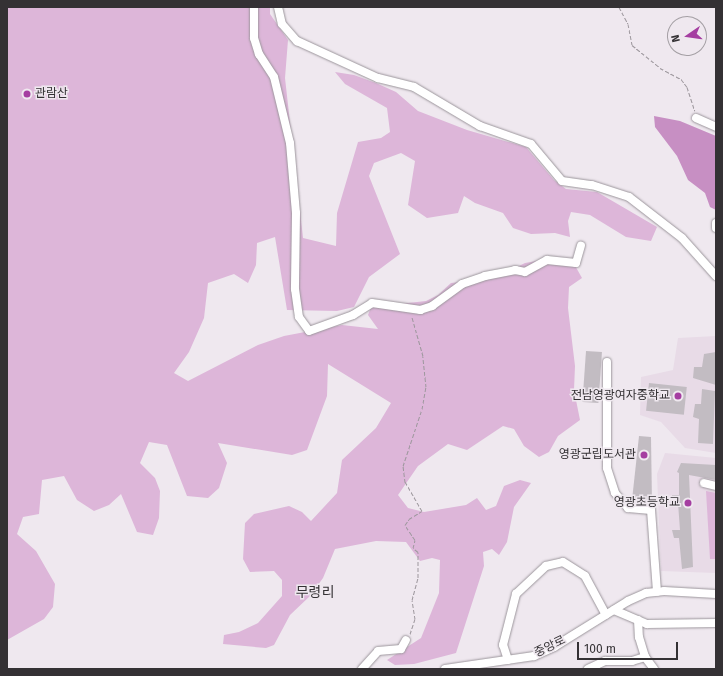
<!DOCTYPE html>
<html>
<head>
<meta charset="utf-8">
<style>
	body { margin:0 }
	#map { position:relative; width:723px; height:676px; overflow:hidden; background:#efe8ef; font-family:"Fira Sans","Noto Sans KR",sans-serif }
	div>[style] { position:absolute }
	.built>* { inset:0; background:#e8dbe7 }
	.green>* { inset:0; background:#ddb6d9 }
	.water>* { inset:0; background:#c78fc3 }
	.building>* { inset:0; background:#c2bcc2; transform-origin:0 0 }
	.path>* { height:1px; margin-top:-0.5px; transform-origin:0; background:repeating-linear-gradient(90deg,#9d979d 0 4px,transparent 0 6px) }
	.roads { filter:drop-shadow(0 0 1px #9c969c) drop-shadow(0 0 1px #9c969c) }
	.minor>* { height:8px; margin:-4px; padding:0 4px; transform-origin:4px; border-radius:4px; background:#fff }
	.dots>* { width:11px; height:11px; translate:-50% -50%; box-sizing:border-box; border:2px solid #efe8ef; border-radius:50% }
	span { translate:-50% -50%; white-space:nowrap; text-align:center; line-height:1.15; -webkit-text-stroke:3px #efe8ef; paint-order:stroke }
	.poi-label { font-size:12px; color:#343134 }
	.left { translate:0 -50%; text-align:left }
	.right { translate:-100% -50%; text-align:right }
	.street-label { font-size:12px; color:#343134 }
	.quarter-label { font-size:14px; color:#343134 }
	.frame { position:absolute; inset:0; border:8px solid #343134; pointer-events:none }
	.north { position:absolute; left:667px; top:16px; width:40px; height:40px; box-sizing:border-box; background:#efe8ef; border:1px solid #a49fa4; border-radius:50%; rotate:257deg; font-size:11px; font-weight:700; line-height:16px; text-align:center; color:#343134 }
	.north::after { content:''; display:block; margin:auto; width:14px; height:18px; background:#a53ea1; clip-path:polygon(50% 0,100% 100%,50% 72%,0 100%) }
	.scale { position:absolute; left:577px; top:642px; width:101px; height:18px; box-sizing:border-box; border:2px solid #343134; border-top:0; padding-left:5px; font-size:12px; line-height:14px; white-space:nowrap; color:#343134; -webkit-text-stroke:3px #efe8ef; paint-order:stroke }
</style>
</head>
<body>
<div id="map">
	<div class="built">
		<div style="clip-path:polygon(716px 336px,716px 453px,685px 448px,661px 422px,640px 415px,641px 377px,673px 370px,678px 338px)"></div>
		<div style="clip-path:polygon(665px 453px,716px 458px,716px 573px,661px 571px,657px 474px)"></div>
	</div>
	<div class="green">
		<div style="clip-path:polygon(7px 7px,270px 7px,270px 14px,288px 40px,285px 78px,303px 238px,336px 246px,337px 213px,358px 142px,381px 138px,390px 132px,387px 108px,345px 84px,335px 72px,354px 75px,376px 83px,396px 92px,418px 111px,467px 130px,526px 147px,554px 180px,566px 189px,597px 192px,657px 227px,651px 241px,626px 237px,590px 215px,571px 212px,568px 221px,570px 237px,555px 233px,531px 234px,513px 228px,503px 213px,475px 203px,464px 196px,458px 213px,427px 218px,408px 205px,415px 161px,401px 153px,374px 163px,369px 176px,400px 254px,369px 277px,354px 307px,337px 311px,287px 310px,275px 237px,257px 243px,256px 265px,248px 283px,234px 274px,208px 283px,204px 318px,189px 352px,174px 373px,188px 381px,258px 345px,284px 336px,342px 325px,378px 329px,368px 315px,374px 299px,390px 305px,426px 301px,438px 295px,451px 283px,492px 279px,525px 263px,542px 260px,573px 262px,582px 278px,569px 287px,568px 308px,575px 366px,574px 390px,580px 420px,558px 436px,549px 452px,539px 457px,524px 446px,514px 429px,503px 426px,467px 450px,448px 444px,418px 466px,398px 495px,408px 508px,424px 512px,466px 505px,477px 498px,486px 510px,496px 506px,504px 486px,520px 480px,531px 483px,514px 507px,507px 542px,499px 555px,492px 549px,483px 552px,484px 566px,456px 653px,414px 664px,395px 665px,387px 660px,421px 638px,439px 593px,440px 560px,432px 558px,420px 561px,406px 542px,376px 541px,335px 549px,323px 578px,310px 596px,290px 615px,274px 645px,266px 648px,223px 644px,224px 635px,239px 632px,258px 623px,282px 596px,282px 580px,274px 571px,250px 572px,243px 559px,245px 523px,254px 514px,289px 506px,302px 512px,311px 521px,337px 493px,342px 460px,376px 428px,391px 403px,328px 364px,327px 396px,307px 450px,292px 455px,218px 443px,227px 463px,219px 488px,208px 498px,187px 496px,167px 445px,149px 442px,140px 463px,155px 478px,160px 491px,159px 518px,153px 535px,137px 532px,121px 494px,109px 505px,94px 511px,77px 500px,64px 476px,42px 480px,39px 514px,23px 517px,17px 534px,36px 551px,55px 584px,53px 607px,44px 619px,7px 640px)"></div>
		<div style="clip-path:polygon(706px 491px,716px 493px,716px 559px,710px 559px)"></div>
	</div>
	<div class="water">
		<div style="clip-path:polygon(654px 116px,680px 121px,716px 136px,716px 210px,710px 207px,705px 193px,688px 180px,677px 156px,655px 127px)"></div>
	</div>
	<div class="building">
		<div style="left:586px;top:351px;width:16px;height:51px;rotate:4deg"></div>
		<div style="clip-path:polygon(716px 352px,716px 385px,693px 378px,694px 367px,702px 367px,704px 354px)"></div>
		<div style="left:649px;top:383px;width:38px;height:28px;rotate:6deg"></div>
		<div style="clip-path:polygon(702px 389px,715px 391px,713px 444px,698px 443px,699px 419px,693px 417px,695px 404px,701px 404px)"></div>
		<div style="clip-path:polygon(639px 436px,651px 437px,652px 504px,632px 500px)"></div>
		<div style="clip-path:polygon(681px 463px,716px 465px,716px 480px,689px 475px,693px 567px,682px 569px,679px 538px,674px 538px,672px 530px,680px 530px,678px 503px,671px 504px,672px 495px,679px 495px,679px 473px,677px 472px)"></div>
	</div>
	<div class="path">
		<div style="left:619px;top:7px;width:19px;rotate:62deg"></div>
		<div style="left:628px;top:24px;width:21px;rotate:79deg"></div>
		<div style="left:632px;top:45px;width:36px;rotate:39deg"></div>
		<div style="left:660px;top:68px;width:24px;rotate:28deg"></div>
		<div style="left:681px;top:79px;width:10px;rotate:53deg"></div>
		<div style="left:687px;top:87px;width:25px;rotate:72deg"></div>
		<div style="left:410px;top:634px;width:16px;rotate:-72deg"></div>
		<div style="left:415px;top:619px;width:19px;rotate:-99deg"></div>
		<div style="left:412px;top:600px;width:23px;rotate:-75deg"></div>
		<div style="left:418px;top:578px;width:26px;rotate:-90deg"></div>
		<div style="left:418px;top:552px;width:6px;rotate:-141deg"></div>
		<div style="left:413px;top:548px;width:8px;rotate:-76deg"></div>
		<div style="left:415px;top:540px;width:18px;rotate:-124deg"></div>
		<div style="left:405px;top:525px;width:7px;rotate:-56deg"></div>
		<div style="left:409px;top:519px;width:15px;rotate:-32deg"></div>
		<div style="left:422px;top:511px;width:34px;rotate:-120deg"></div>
		<div style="left:405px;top:482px;width:16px;rotate:-97deg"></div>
		<div style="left:403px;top:466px;width:60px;rotate:-71.6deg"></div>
		<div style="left:422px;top:409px;width:22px;rotate:-80deg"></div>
		<div style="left:426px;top:387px;width:31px;rotate:-96deg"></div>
		<div style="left:423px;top:356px;width:41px;rotate:-105.8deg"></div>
	</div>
	<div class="roads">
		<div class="minor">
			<div style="left:254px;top:7px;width:31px;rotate:90deg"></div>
			<div style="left:254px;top:38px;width:17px;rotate:73deg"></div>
			<div style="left:259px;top:54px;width:27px;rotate:57deg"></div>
			<div style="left:274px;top:77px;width:68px;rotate:76.4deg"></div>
			<div style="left:290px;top:143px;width:70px;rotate:85.1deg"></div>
			<div style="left:296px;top:213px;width:76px;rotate:90.8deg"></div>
			<div style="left:295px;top:289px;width:28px;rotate:82deg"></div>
			<div style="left:299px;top:317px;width:17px;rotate:54deg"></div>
			<div style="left:309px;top:331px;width:47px;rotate:-20deg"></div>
			<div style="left:353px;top:315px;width:22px;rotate:-32deg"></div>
			<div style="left:372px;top:303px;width:49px;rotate:8.3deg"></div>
			<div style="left:420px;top:310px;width:13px;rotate:-18deg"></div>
			<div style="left:432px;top:306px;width:37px;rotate:-36deg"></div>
			<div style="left:462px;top:284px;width:24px;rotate:-19deg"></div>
			<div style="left:485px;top:276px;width:31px;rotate:-11deg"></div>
			<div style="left:515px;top:270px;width:10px;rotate:11deg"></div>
			<div style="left:525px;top:272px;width:25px;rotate:-29deg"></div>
			<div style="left:547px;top:260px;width:29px;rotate:6deg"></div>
			<div style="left:576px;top:263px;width:18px;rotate:-74deg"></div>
			<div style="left:278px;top:7px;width:17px;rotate:77deg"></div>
			<div style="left:282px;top:24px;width:23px;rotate:49deg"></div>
			<div style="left:297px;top:41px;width:89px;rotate:24.6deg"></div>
			<div style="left:378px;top:78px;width:37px;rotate:14deg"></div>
			<div style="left:414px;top:87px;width:77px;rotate:30.6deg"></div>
			<div style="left:480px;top:126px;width:54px;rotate:19.4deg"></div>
			<div style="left:531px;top:144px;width:48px;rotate:50deg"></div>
			<div style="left:562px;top:181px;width:30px;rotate:8deg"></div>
			<div style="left:592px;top:185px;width:39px;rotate:18deg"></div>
			<div style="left:629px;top:197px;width:67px;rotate:37.7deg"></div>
			<div style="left:682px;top:238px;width:51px;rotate:48.2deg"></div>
			<div style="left:696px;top:118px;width:22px;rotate:24deg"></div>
			<div style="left:716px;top:223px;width:5px;rotate:90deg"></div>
			<div style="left:607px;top:362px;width:106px;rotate:90deg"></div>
			<div style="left:607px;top:468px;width:26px;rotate:72deg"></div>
			<div style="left:615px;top:493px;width:20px;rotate:49deg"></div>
			<div style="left:628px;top:508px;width:23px;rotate:5deg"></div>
			<div style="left:651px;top:510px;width:82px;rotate:85.8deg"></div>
			<div style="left:704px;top:483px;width:12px;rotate:14deg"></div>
			<div style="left:614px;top:610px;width:36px;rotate:23deg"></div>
			<div style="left:647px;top:624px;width:69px;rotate:-0.8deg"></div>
			<div style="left:638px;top:620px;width:17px;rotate:87deg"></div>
			<div style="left:639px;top:637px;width:21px;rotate:73deg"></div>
			<div style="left:508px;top:660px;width:16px;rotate:-108deg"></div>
			<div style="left:503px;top:645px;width:53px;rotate:-75.7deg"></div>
			<div style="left:516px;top:594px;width:41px;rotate:-43deg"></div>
			<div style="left:546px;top:566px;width:17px;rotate:-13deg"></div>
			<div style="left:563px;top:562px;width:26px;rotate:32deg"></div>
			<div style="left:585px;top:576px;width:44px;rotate:61.7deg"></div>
			<div style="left:362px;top:669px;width:24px;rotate:-48deg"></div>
			<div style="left:378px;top:651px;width:23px;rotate:-5deg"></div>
			<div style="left:401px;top:649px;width:10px;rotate:-61deg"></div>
			<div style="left:445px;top:669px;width:90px;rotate:-8.3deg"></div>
			<div style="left:534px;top:656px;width:22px;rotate:-24deg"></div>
			<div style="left:554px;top:647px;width:87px;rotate:-31.9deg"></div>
			<div style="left:628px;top:601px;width:20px;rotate:-24deg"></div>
			<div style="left:646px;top:593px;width:18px;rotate:-6deg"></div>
			<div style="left:664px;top:591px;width:52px;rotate:3.3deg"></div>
			<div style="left:588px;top:669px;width:19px;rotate:-25deg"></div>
			<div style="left:605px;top:661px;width:27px"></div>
			<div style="left:632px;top:661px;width:14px;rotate:-17deg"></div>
			<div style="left:645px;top:657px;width:15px;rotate:53deg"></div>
		</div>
	</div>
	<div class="dots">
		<div style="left:27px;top:94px;background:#a53ea1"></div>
		<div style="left:678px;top:396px;background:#a53ea1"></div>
		<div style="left:644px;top:455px;background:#a53ea1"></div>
		<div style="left:688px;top:503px;background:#a53ea1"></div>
	</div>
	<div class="poi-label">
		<span class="left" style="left:35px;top:94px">관람산</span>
		<span class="right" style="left:670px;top:396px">전남영광여자중학교</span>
		<span class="right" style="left:636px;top:455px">영광군립도서관</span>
		<span class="right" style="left:680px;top:503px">영광초등학교</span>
	</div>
	<div class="street-label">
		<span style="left:550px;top:647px;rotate:-26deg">중앙로</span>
	</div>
	<div class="quarter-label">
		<span style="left:315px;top:593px">무령리</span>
	</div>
	<div class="frame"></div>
	<div class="north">N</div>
	<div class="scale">100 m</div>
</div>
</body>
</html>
